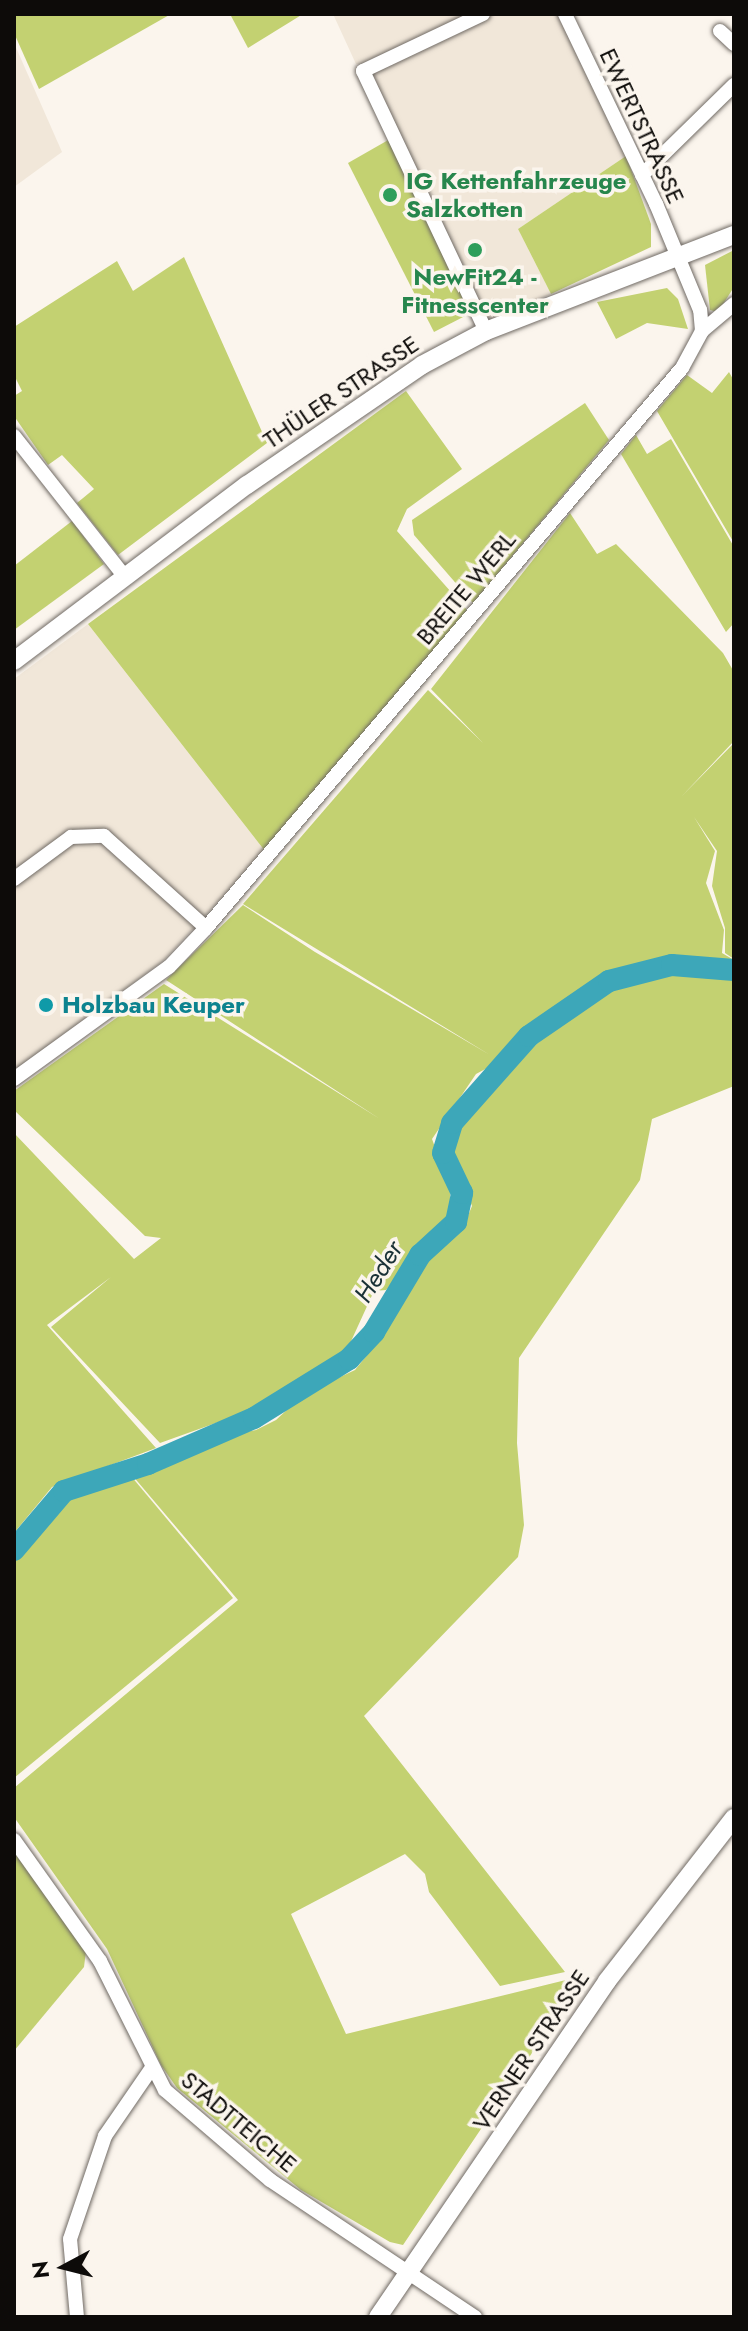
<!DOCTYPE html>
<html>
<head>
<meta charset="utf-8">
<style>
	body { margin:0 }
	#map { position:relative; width:748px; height:2331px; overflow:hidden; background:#fbf5ed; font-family:Jost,sans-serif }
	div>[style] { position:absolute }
	.built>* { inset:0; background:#f1e7d9 }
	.green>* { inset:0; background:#c3d171 }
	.river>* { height:22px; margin:-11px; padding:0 11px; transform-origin:11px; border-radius:11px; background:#3da7b9 }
	.roads { filter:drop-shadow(0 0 2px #706a64) drop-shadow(0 0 2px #706a64) }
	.minor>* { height:14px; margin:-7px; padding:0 7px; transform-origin:7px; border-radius:7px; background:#fff }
	.major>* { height:18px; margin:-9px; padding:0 9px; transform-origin:9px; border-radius:9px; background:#fff }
	.dots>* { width:22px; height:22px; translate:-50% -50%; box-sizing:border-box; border:4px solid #fbf5ed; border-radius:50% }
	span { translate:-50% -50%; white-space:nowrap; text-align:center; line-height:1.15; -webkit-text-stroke:7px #fbf5ed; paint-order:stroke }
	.street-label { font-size:24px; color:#0d0b09 }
	.leisure-label { font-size:24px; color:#27864d; font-weight:700 }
	.left { translate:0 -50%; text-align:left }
	.culture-label { font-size:24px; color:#0d838f; font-weight:700 }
	.water-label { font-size:26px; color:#1a3136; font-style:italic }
	.frame { position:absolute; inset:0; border:16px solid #0d0b09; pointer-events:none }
	.north { position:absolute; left:24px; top:2227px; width:80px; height:80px; -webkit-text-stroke:6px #fbf5ed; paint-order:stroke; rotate:263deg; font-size:22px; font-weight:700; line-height:32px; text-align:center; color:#0d0b09 }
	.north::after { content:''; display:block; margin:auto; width:28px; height:36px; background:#0d0b09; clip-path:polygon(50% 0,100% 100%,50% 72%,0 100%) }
</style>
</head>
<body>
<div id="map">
	<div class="built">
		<div style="clip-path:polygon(333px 14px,559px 14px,626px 156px,518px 229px,551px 294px,488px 321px,364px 64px,356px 64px)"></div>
		<div style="clip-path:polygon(14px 43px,62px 152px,14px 187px)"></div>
		<div style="clip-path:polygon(88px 624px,265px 851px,163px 961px,14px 1071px,14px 679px)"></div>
	</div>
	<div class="green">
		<div style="clip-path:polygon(14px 14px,171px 14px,39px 89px,14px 33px)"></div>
		<div style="clip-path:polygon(230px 14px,303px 14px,248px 48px)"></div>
		<div style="clip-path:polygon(390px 139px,469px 307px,467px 315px,434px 332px,348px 163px)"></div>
		<div style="clip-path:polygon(626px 156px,651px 224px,651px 247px,551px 294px,518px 229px)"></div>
		<div style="clip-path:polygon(734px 250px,734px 287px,718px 312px,710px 310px,705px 265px)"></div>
		<div style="clip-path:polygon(184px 257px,267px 443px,118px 555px,77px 503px,94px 489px,62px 455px,48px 465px,14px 416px,14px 396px,22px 391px,14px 375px,14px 327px,117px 261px,133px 291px)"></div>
		<div style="clip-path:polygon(667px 288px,678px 299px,688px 329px,647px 323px,616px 339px,597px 302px)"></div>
		<div style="clip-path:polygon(729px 372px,734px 381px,734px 543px,657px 411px,687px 375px,712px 393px)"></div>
		<div style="clip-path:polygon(406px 391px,462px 469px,407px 509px,397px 531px,467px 610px,265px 851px,88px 624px)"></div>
		<div style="clip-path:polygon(585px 403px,609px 440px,473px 603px,414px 535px,412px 520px)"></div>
		<div style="clip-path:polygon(636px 435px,647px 454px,671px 439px,734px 547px,734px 623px,726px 632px,621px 454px)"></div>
		<div style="clip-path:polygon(570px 513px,597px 554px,616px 544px,723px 653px,734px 672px,734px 741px,681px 797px,734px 743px,734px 959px,725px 953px,725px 928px,712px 886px,717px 851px,694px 817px,715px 851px,706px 883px,724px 930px,722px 953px,734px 960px,734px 977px,727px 976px,734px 978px,734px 1086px,652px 1119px,640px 1180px,519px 1358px,517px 1443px,524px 1525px,518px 1557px,364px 1716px,565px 1972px,500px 1986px,429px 1892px,425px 1874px,405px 1854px,291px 1914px,346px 2034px,574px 1978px,577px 1986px,403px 2245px,390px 2242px,301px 2190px,177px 2088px,161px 2065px,107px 1949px,14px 1817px,14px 1788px,238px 1600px,132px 1475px,220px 1437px,256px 1430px,276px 1420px,304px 1394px,355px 1370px,385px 1333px,425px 1260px,465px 1223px,472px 1206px,451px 1152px,458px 1127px,487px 1089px,543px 1038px,476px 1074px,432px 1139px,450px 1188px,450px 1213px,386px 1290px,374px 1291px,347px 1350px,255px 1409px,160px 1443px,51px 1327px,111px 1277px,47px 1325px,156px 1448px,52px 1487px,14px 1533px,14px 1133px,134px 1259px,161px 1238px,145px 1236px,14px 1110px,14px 1091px,164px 984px,380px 1119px,166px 980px,243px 905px,315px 952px,490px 1055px,243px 904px,428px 690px,483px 743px,431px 689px)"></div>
		<div style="clip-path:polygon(72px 521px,104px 564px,14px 630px,14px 566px)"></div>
		<div style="clip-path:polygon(131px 1476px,233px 1598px,14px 1778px,14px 1560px,68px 1496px)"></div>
		<div style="clip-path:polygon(14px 1849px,86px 1951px,84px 1967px,14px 2051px)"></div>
	</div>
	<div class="river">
		<div style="left:14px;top:1550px;width:77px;rotate:-49.7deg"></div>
		<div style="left:64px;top:1491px;width:88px;rotate:-17.8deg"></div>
		<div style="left:148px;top:1464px;width:116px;rotate:-23.5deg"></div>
		<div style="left:254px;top:1418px;width:112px;rotate:-31.8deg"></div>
		<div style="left:349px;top:1359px;width:37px;rotate:-47deg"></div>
		<div style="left:374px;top:1332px;width:90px;rotate:-59.1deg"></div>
		<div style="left:420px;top:1255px;width:49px;rotate:-42.5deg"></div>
		<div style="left:456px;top:1222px;width:30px;rotate:-78deg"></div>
		<div style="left:462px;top:1193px;width:44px;rotate:-115.4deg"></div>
		<div style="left:443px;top:1153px;width:31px;rotate:-73deg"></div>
		<div style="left:452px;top:1123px;width:116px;rotate:-48.5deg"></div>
		<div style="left:529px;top:1036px;width:97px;rotate:-34.5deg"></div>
		<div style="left:609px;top:981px;width:65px;rotate:-14.3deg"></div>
		<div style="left:672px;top:965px;width:62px;rotate:4.6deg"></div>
	</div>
	<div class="roads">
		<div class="minor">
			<div style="left:483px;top:14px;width:133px;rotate:154.6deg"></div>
			<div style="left:363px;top:71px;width:288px;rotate:64.7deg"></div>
			<div style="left:720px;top:31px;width:19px;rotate:43deg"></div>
			<div style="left:642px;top:175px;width:129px;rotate:-44.4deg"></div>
			<div style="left:702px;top:331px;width:42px;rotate:-40.2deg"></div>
			<div style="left:14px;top:436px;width:179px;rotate:51.8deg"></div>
			<div style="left:14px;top:879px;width:71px;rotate:-36.4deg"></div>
			<div style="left:71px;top:837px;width:33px;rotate:-2deg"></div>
			<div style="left:104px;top:836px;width:137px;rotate:42deg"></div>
			<div style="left:14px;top:1079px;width:191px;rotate:-35.9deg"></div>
			<div style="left:169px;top:967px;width:54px;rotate:-46.5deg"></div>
			<div style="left:206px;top:928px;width:735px;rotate:-49.64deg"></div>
			<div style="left:682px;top:368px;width:42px;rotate:-61.6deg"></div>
			<div style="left:702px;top:331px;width:21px;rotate:-95deg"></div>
			<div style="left:700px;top:310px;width:115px;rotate:-112.5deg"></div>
			<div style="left:656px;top:204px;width:211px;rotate:-115.6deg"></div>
			<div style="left:14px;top:1840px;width:148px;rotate:54.6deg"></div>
			<div style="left:100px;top:1961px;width:144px;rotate:63.3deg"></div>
			<div style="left:165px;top:2090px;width:138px;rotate:40.6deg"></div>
			<div style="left:270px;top:2180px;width:247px;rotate:33.8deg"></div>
			<div style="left:77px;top:2317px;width:78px;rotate:-95.1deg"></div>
			<div style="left:70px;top:2239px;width:109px;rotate:-71.2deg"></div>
			<div style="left:105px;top:2136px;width:81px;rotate:-55.5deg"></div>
		</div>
		<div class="major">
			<div style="left:14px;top:661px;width:292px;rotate:-37.1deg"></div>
			<div style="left:247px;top:485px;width:212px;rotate:-34.4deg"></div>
			<div style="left:422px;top:365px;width:72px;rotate:-28deg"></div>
			<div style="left:486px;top:331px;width:266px;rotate:-21.2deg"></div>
			<div style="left:378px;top:2317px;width:407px;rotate:-55.7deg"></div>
			<div style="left:607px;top:1981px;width:207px;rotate:-52.1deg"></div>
		</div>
	</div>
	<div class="dots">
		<div style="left:390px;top:195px;background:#2e9e5b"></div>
		<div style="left:475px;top:250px;background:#2e9e5b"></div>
		<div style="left:46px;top:1005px;background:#0f9aa8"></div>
	</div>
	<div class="street-label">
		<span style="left:642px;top:126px;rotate:65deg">EWERTSTRASSE</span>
		<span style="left:341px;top:392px;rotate:-34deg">THÜLER STRASSE</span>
		<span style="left:466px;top:588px;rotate:-50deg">BREITE WERL</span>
		<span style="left:531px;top:2050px;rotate:-56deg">VERNER STRASSE</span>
		<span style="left:239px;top:2122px;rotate:40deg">STADTTEICHE</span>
	</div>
	<div class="leisure-label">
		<span class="left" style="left:406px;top:195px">IG Kettenfahrzeuge<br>Salzkotten</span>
		<span style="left:475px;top:291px">NewFit24 -<br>Fitnesscenter</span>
	</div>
	<div class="culture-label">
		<span class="left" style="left:62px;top:1005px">Holzbau Keuper</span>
	</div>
	<div class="water-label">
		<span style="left:379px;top:1272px;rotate:-58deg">Heder</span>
	</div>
	<div class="frame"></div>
	<div class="north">N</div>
</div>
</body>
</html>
